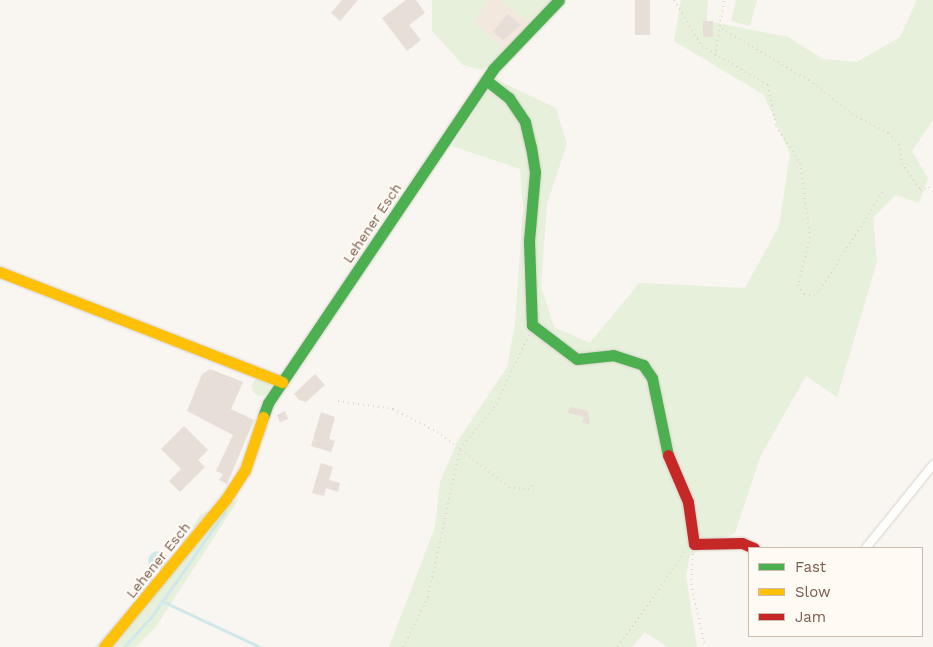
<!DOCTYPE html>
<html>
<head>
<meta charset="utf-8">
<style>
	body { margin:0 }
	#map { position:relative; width:933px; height:647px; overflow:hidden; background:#f9f5f0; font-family:"Work Sans",sans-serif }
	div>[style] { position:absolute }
	.residential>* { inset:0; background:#f2e8de }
	.green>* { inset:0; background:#e7f0db }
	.round { border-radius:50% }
	.water>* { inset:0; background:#d0e8ea }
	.stream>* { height:2.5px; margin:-1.25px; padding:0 1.25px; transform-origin:1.25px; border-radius:1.25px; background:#d0e8ea }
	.building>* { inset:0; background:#e6ded7; transform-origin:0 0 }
	.path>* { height:2px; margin-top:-1px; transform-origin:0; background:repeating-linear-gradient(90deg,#dcd5d0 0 1px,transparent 0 5px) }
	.roads { filter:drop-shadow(0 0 1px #d7d1cb) drop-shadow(0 0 1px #d7d1cb) }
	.street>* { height:8px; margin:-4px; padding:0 4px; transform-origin:4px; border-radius:4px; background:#fefefd }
	.fast>* { height:11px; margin:-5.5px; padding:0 5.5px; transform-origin:5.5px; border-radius:5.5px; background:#4caf50 }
	.slow>* { height:11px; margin:-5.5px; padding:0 5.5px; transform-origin:5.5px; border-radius:5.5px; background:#ffc107 }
	.jam>* { height:11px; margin:-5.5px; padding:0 5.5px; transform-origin:5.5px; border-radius:5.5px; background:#c62828 }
	span { translate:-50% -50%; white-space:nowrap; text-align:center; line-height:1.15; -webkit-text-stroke:4.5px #fffaf3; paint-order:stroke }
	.street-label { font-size:14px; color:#7a5c4d }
	.legend { position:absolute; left:748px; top:547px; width:175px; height:90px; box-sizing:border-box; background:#fffaf3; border:1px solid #cabbb1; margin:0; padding:6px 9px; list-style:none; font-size:15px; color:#7a5c4d }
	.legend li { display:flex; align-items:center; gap:10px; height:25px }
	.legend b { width:25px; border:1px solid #cabbb1 }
</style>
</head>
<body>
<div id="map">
	<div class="residential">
		<div style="clip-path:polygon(487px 0,501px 0,533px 26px,508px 51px,474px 23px)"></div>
	</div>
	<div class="green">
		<div style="clip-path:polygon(432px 0,487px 0,474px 23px,508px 51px,482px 70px,463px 65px,432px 31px)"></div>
		<div style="clip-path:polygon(501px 0,554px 0,533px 26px)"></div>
		<div style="clip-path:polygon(681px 0,708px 0,707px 21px,788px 37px,823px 59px,857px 62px,900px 37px,917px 0,933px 0,933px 120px,912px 151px,928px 178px,919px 203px,896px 195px,873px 218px,877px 262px,837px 397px,806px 376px,761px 455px,735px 533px,690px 555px,686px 576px,697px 647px,667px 647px,645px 632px,632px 647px,389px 647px,435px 527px,440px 482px,457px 442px,507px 367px,515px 324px,523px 209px,520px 169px,452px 146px,495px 79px,556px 108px,567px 144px,547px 204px,541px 286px,554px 327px,590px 343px,639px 283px,745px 288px,779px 226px,790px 154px,764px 95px,674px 41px)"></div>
		<div style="clip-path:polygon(736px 0,757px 0,750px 26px,731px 21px)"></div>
		<div class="round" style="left:252px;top:378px;width:18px;height:18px"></div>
		<div style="clip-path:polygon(239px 499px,155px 628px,136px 647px,94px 647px,159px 578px,201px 514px)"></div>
	</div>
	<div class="water">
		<div class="round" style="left:148px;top:551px;width:20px;height:20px"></div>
		<div style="clip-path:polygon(142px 575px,155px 579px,138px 598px,134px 588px)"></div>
	</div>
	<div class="stream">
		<div style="left:162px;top:601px;width:108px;rotate:25.1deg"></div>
		<div style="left:124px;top:647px;width:42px;rotate:-47.9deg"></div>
		<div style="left:152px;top:616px;width:126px;rotate:-55deg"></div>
	</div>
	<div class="building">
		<div style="clip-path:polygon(342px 0,358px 0,340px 21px,331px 13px)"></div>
		<div style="clip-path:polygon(406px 0,416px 0,425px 13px,409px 25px,421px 40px,407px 51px,382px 18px)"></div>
		<div style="left:635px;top:0;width:15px;height:35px"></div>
		<div style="clip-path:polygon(507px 14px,521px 25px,503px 40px,493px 32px)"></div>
		<div style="left:703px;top:21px;width:10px;height:16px"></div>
		<div style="clip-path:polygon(210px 369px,243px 382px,231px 409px,254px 420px,227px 484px,219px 480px,223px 474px,216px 471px,233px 435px,187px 411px,202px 374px)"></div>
		<div style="clip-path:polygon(315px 374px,325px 385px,306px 402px,299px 400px,294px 394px)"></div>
		<div style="clip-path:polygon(570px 407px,588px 411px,590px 425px,582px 422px,584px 417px,568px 413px)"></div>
		<div style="clip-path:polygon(285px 411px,288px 419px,280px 422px,277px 415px)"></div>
		<div style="clip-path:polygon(321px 412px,335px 417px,329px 439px,335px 441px,331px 452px,311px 446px)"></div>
		<div style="clip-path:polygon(184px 426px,208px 450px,198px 460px,205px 467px,180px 492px,169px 481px,181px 469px,161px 449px)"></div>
		<div style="clip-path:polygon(321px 463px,333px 467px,329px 480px,340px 483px,338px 492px,326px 488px,324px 496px,312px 493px)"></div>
	</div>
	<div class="path">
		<div style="left:674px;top:0;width:54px;rotate:58.7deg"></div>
		<div style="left:702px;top:46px;width:77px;rotate:30.6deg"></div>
		<div style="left:768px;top:85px;width:42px;rotate:79deg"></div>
		<div style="left:776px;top:126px;width:44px;rotate:57deg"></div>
		<div style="left:800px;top:163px;width:75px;rotate:82.3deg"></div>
		<div style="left:810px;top:237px;width:49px;rotate:104deg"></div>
		<div style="left:798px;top:285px;width:11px;rotate:56deg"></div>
		<div style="left:804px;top:294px;width:10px;rotate:11deg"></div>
		<div style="left:814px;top:296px;width:8px;rotate:-45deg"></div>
		<div style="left:820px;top:290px;width:117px;rotate:-57.3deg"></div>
		<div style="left:722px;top:29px;width:101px;rotate:30.4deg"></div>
		<div style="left:809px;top:80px;width:55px;rotate:38.3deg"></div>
		<div style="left:852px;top:114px;width:41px;rotate:27.8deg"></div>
		<div style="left:888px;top:133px;width:16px;rotate:45deg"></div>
		<div style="left:899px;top:144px;width:19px;rotate:81deg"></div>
		<div style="left:902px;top:163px;width:32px;rotate:56deg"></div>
		<div style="left:920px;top:190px;width:9px;rotate:-18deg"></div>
		<div style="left:929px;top:187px;width:6px;rotate:45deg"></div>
		<div style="left:715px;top:56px;width:57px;rotate:-80.9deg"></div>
		<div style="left:338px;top:401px;width:56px;rotate:8.3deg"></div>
		<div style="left:393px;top:409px;width:50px;rotate:27.6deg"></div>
		<div style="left:437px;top:432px;width:91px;rotate:37.4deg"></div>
		<div style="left:509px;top:487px;width:19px;rotate:6deg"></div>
		<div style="left:528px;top:489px;width:10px;rotate:-37deg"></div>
		<div style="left:693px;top:554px;width:30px;rotate:94deg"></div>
		<div style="left:691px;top:584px;width:65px;rotate:77.5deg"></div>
		<div style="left:403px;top:647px;width:56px;rotate:-63.4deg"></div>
		<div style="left:428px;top:597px;width:151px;rotate:-77.8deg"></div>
		<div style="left:460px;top:449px;width:53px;rotate:-50.3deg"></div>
		<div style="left:494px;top:408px;width:81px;rotate:-64.4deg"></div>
		<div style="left:618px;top:647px;width:118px;rotate:-55deg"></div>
	</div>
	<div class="roads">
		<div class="street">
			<div style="left:866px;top:548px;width:107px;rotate:-51.1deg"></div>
		</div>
		<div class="fast">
			<div style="left:486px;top:80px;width:29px;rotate:38deg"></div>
			<div style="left:509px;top:98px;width:29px;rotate:56deg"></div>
			<div style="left:525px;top:122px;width:26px;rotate:77deg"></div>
			<div style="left:531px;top:147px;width:25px;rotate:81deg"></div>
			<div style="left:535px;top:172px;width:69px;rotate:95deg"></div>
			<div style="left:529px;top:241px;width:84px;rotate:88deg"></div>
			<div style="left:532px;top:325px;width:56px;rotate:37.1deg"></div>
			<div style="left:577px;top:359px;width:36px;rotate:-6deg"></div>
			<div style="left:613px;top:355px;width:32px;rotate:18deg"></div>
			<div style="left:643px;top:365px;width:16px;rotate:55deg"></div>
			<div style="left:652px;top:378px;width:79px;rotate:78.3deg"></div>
			<div style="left:263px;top:417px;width:15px;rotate:-70deg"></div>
			<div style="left:268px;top:403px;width:403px;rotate:-56deg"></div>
			<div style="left:493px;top:69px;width:95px;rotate:-46.3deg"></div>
		</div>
		<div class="slow">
			<div style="left:0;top:272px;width:303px;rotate:21.3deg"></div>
			<div style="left:104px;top:647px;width:192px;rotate:-50.5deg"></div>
			<div style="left:226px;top:499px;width:35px;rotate:-57deg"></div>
			<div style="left:245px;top:470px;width:56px;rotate:-71.2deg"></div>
		</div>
		<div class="jam">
			<div style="left:668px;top:455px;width:51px;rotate:66.9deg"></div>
			<div style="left:688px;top:502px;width:42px;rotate:81.9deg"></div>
			<div style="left:694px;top:544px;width:48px;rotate:-1.2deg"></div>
			<div style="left:742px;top:543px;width:13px;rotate:23deg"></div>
		</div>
	</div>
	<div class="street-label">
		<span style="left:372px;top:223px;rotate:-56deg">Lehener Esch</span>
		<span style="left:158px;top:560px;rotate:-51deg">Lehener Esch</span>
	</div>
	<ul class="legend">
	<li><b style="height:6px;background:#4caf50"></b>Fast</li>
	<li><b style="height:6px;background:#ffc107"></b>Slow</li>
	<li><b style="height:6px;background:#c62828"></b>Jam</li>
	</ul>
</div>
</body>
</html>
